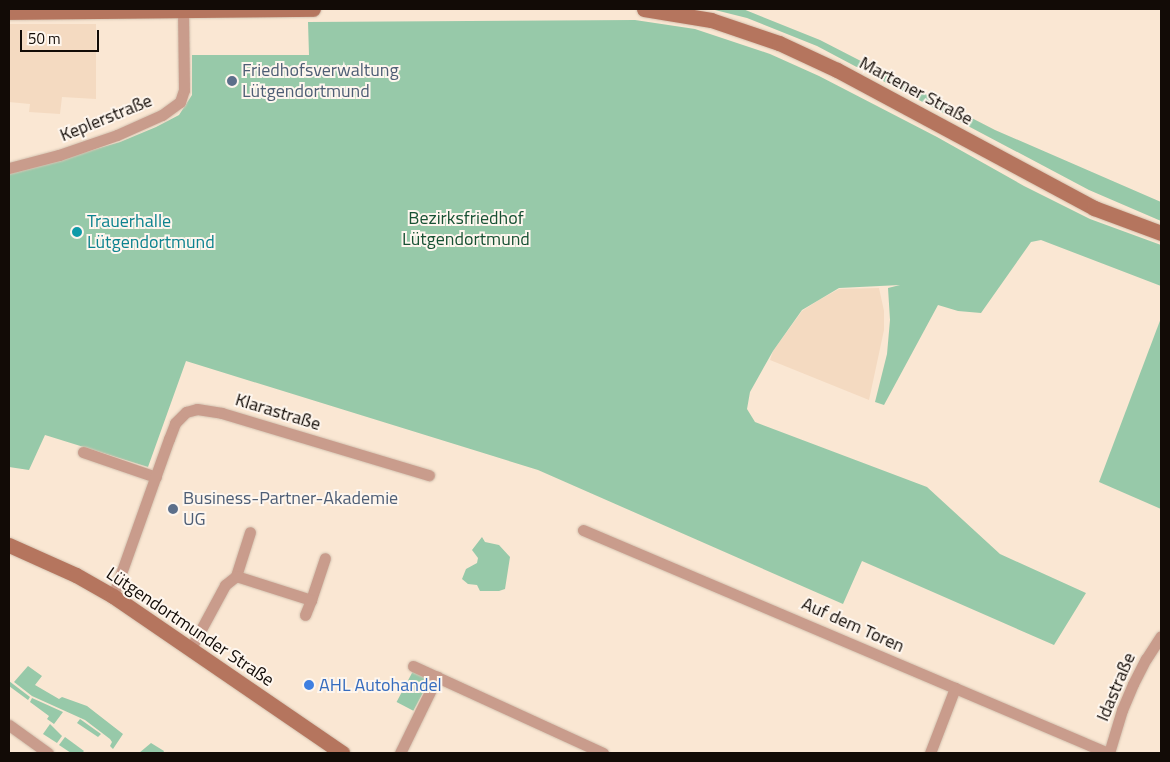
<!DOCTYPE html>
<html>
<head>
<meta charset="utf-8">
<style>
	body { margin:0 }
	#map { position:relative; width:1170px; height:762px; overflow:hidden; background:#fae7d3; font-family:"Titillium Web",sans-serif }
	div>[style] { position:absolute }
	.built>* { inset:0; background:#f4dac1 }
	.green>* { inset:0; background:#97c9a9; transform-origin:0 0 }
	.roads { filter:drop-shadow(0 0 1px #d5c4b2) drop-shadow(0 0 1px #d5c4b2) }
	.street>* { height:11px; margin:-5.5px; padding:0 5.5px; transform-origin:5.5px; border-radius:5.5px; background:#c99c8c }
	.secondary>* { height:15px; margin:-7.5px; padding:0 7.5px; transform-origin:7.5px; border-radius:7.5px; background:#b5755e }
	.dots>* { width:14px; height:14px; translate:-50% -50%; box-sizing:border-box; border:2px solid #fef6ee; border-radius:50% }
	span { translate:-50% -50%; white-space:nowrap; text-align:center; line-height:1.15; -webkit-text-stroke:4px #fef6ee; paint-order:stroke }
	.service-label { font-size:18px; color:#4e5e75 }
	.left { translate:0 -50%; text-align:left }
	.street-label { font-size:18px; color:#120b06 }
	.park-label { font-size:18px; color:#175133 }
	.culture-label { font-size:18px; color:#0d838f }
	.shop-label { font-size:18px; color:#366cbe }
	.frame { position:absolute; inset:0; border:10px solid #120b06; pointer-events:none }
	.scale { position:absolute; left:20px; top:30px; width:79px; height:22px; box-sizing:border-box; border:2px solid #120b06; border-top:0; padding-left:6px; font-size:15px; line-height:18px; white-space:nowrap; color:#120b06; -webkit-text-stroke:4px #fef6ee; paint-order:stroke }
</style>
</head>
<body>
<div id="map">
	<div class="built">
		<div style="clip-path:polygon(9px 24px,96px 24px,96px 99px,62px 97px,60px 114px,29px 112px,30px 104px,9px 102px)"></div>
		<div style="clip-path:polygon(879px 288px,884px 311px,884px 330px,869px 400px,770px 360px,773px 351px,802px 311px,819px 300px,839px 289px)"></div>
	</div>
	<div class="green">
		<div style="clip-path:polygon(711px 9px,743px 9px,820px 40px,995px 130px,1161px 202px,1161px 221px,1089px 190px,817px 46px,747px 18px)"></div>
		<div style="clip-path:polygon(635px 20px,695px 29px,770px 54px,819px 76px,937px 137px,1024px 186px,1090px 219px,1161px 245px,1161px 286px,1041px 240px,1031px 242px,981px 313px,958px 311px,938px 305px,884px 405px,875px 402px,887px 354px,890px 320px,888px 288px,900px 285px,839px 288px,802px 310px,773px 351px,750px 392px,747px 409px,755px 422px,927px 487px,1000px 554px,1086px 593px,1054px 645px,862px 561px,843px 604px,538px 470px,186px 361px,148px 467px,45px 435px,29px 470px,9px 467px,9px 174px,120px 142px,156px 127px,179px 115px,192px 95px,192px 55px,309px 55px,308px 22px)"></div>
		<div style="clip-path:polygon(1161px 318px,1161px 509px,1099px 482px)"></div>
		<div style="clip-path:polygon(482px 537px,485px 542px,499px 545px,510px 557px,505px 589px,499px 591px,480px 591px,477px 585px,468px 584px,462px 579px,466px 569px,477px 563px,478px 558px,472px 550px)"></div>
		<div style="clip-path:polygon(28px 666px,42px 676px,35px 685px,59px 699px,62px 697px,87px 706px,123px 734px,113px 749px,110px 746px,112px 742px,110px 739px,85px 720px,32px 696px,14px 682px)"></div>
		<div style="left:413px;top:671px;width:19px;height:35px;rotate:28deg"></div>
		<div style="clip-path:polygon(9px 681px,30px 697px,28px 700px,9px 686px)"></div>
		<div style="clip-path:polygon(32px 698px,63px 712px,54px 724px,47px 719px,49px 716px,30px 702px)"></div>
		<div style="clip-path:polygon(80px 719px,101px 734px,98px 737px,77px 723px)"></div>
		<div style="clip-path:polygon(50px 724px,62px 736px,57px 743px,43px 734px)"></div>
		<div style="clip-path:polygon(65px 737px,84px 751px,82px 753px,71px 753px,59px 745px)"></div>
		<div style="clip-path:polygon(151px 743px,164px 751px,163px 753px,139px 753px)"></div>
	</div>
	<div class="roads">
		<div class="street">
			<div style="left:9px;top:168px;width:52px;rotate:-14.6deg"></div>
			<div style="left:59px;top:155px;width:61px;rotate:-19deg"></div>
			<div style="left:117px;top:135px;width:49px;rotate:-24deg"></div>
			<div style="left:162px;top:115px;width:22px;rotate:-36deg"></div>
			<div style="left:180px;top:102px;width:13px;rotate:-72deg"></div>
			<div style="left:184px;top:90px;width:81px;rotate:-90.7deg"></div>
			<div style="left:83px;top:452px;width:77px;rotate:18.9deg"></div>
			<div style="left:583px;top:530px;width:570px;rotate:23.01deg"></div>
			<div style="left:236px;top:576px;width:46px;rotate:-72.3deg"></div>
			<div style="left:113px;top:596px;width:167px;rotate:-70.4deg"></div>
			<div style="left:169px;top:439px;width:17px;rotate:-69deg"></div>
			<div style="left:175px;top:423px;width:16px;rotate:-45deg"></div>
			<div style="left:186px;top:412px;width:11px;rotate:-15deg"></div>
			<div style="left:197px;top:409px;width:25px;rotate:9deg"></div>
			<div style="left:222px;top:413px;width:216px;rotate:16.7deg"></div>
			<div style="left:311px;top:600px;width:44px;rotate:-71.6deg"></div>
			<div style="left:191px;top:648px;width:72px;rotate:-61.6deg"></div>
			<div style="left:225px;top:585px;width:14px;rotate:-39deg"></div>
			<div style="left:236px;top:576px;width:79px;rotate:17.7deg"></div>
			<div style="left:311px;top:600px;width:16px;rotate:112deg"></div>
			<div style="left:413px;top:666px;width:209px;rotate:24.6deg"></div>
			<div style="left:9px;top:725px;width:48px;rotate:35.7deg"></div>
			<div style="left:400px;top:753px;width:85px;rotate:-64deg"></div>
			<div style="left:930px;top:753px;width:70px;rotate:-69deg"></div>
			<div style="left:1109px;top:753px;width:45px;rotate:-73.2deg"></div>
			<div style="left:1122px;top:710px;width:28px;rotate:-67deg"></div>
			<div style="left:1133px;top:684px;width:28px;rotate:-63deg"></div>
			<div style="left:1146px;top:659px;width:27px;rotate:-57deg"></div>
		</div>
		<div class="secondary">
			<div style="left:644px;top:9px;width:68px;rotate:9.3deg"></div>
			<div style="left:711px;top:20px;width:72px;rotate:18.7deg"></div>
			<div style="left:779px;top:43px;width:64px;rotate:25deg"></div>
			<div style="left:837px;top:70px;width:292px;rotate:28.2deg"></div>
			<div style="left:1094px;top:208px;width:72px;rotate:20.5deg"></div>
			<div style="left:9px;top:12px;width:304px;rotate:-0.6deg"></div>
			<div style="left:9px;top:545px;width:73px;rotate:24.1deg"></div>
			<div style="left:76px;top:575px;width:43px;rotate:29.6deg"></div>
			<div style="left:113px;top:596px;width:278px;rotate:34.4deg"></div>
		</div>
	</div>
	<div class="dots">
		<div style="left:232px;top:81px;background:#5c6f8a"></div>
		<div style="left:77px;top:232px;background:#0f9aa8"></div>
		<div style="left:173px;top:509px;background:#5c6f8a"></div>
		<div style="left:309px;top:685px;background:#3f7fe0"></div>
	</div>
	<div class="service-label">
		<span class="left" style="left:242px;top:81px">Friedhofsverwaltung<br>Lütgendortmund</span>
		<span class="left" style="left:183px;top:509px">Business-Partner-Akademie<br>UG</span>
	</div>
	<div class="street-label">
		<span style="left:916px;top:91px;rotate:28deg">Martener Straße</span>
		<span style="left:106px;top:118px;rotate:-22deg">Keplerstraße</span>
		<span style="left:278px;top:412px;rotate:17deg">Klarastraße</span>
		<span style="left:853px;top:625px;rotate:24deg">Auf dem Toren</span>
		<span style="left:190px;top:627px;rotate:34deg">Lütgendortmunder Straße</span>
		<span style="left:1116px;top:687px;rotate:-67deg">Idastraße</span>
	</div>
	<div class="park-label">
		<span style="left:466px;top:229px">Bezirksfriedhof<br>Lütgendortmund</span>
	</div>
	<div class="culture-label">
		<span class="left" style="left:87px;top:232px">Trauerhalle<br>Lütgendortmund</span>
	</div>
	<div class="shop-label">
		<span class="left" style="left:319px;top:685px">AHL Autohandel</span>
	</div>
	<div class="frame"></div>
	<div class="scale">50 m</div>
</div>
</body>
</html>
